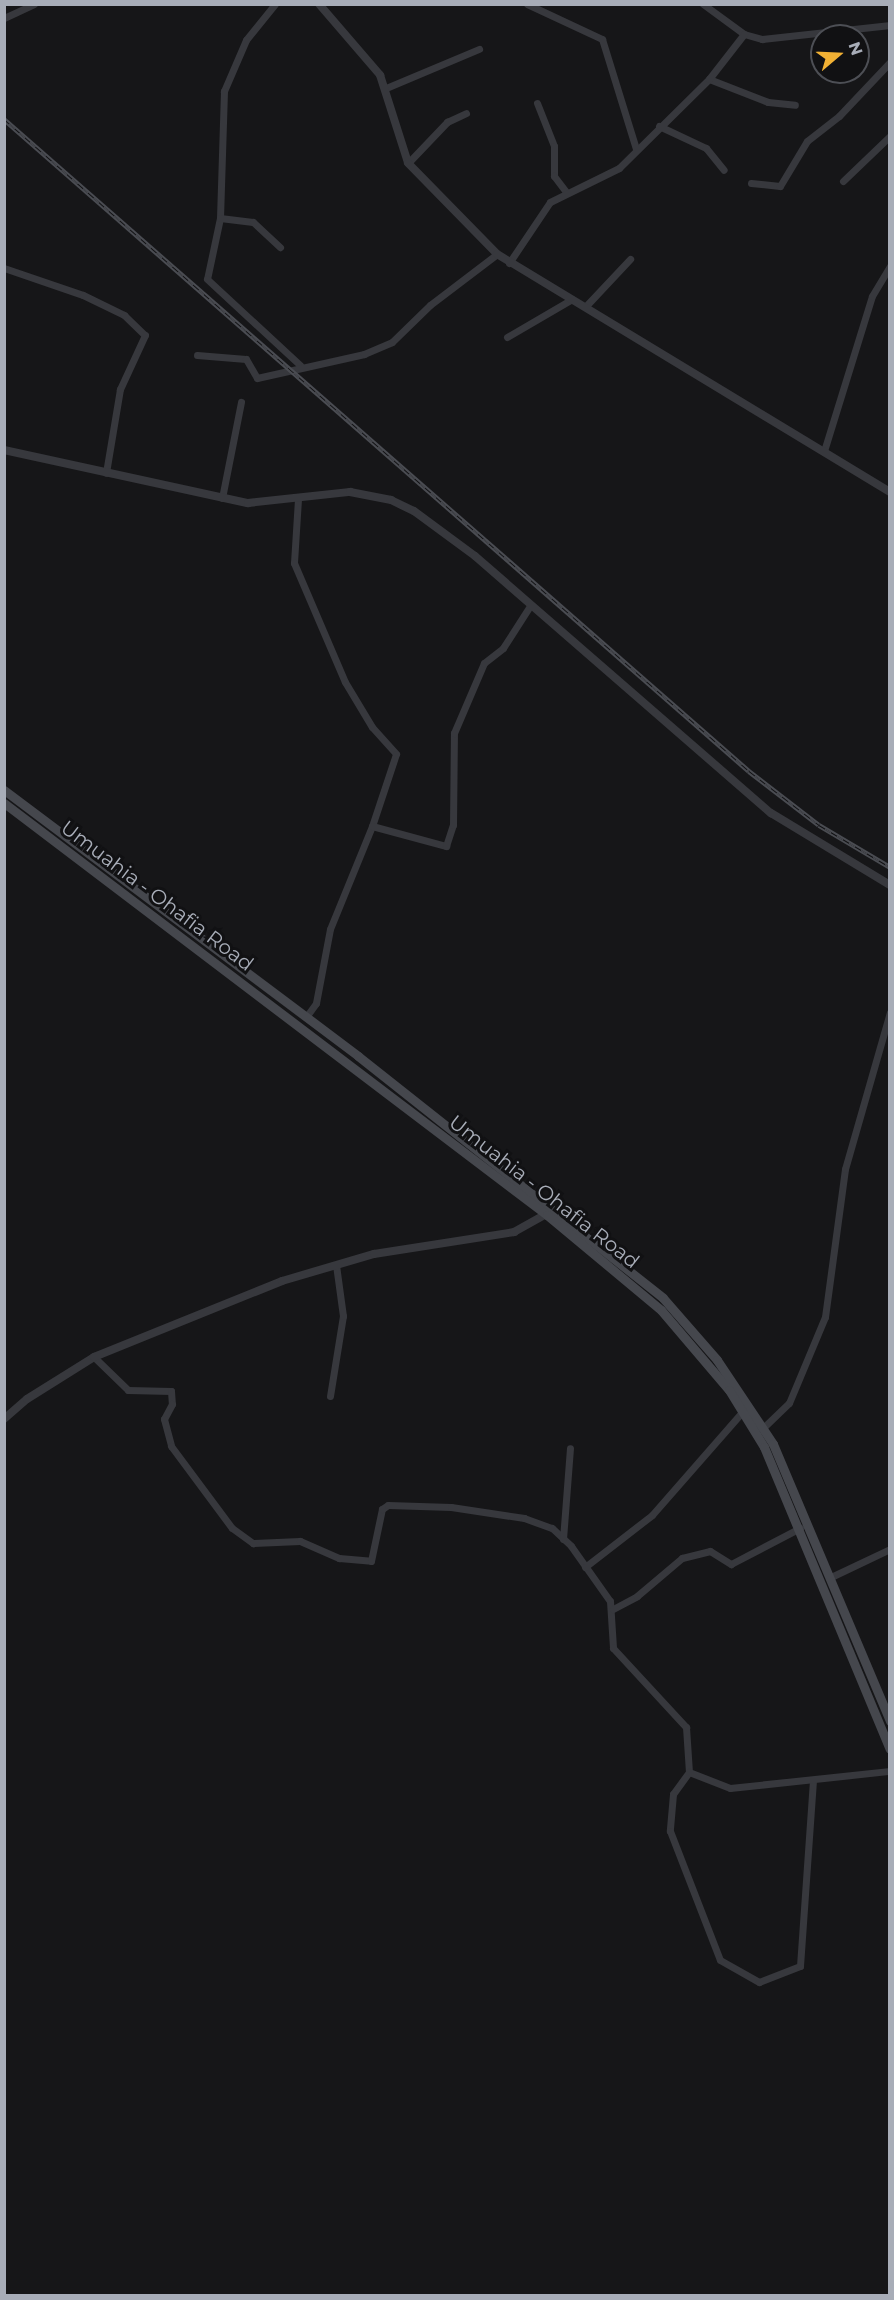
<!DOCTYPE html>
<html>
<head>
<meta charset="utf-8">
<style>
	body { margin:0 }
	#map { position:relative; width:894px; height:2300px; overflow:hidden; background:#161618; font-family:Montserrat,sans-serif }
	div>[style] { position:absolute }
	.minor>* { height:7px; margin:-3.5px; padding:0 3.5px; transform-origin:3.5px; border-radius:3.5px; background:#37383d }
	.tertiary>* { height:8px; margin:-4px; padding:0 4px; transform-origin:4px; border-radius:4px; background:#37383d }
	.secondary>* { height:9px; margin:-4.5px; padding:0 4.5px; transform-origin:4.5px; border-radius:4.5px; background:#45474d }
	.rail>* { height:4.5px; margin-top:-2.25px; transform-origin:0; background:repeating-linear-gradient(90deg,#111113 0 7px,#4a4c52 0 14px); box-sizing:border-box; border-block:2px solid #4a4c52 }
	span { translate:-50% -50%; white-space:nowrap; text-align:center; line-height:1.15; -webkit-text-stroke:6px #111113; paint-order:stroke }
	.street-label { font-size:20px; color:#a8adb8 }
	.frame { position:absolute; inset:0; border:6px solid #a8adb8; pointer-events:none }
	.north { position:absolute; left:810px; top:24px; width:60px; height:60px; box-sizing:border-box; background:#111113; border:2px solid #4d4f55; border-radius:50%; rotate:71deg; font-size:16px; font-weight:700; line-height:24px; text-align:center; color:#a8adb8 }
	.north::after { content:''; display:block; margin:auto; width:21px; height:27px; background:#f2b134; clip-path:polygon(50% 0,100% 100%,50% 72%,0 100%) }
</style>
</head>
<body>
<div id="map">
	<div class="minor">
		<div style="left:275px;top:4px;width:46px;rotate:128.9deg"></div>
		<div style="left:246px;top:40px;width:56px;rotate:113.3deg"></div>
		<div style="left:224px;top:91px;width:127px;rotate:91.8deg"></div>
		<div style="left:220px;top:218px;width:62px;rotate:102deg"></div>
		<div style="left:207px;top:279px;width:127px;rotate:42.8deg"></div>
		<div style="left:527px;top:4px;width:83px;rotate:25deg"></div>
		<div style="left:602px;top:39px;width:115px;rotate:72.8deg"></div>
		<div style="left:703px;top:4px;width:51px;rotate:36.2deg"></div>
		<div style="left:744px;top:34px;width:19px;rotate:16deg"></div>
		<div style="left:762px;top:39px;width:129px;rotate:-6.2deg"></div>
		<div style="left:4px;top:18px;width:33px;rotate:-25deg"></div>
		<div style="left:709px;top:79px;width:63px;rotate:21.3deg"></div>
		<div style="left:768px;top:102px;width:27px;rotate:6deg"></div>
		<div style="left:386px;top:88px;width:101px;rotate:-22.8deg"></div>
		<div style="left:537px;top:103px;width:46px;rotate:68.4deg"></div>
		<div style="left:554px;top:146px;width:30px;rotate:90deg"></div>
		<div style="left:554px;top:176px;width:20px;rotate:53deg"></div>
		<div style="left:659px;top:126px;width:52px;rotate:25.1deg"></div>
		<div style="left:706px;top:148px;width:28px;rotate:51deg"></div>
		<div style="left:408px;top:163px;width:57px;rotate:-46.4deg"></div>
		<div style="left:447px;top:122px;width:21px;rotate:-25deg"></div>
		<div style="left:843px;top:181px;width:65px;rotate:-43.8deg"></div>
		<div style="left:751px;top:183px;width:29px;rotate:6deg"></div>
		<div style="left:780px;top:186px;width:52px;rotate:-59deg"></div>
		<div style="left:807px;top:141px;width:41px;rotate:-38deg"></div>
		<div style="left:839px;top:116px;width:74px;rotate:-46.6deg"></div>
		<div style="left:220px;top:218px;width:33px;rotate:7deg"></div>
		<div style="left:253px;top:222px;width:37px;rotate:43deg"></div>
		<div style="left:509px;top:263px;width:73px;rotate:-56.1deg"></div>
		<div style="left:550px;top:202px;width:77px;rotate:-26.2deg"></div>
		<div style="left:619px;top:168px;width:127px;rotate:-44.7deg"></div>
		<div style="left:709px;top:79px;width:57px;rotate:-52.1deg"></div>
		<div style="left:4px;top:268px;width:83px;rotate:18.9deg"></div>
		<div style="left:83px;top:295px;width:46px;rotate:26deg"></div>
		<div style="left:124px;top:315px;width:29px;rotate:44deg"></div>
		<div style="left:145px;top:335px;width:60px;rotate:114.8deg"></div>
		<div style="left:120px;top:389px;width:85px;rotate:99.5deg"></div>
		<div style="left:585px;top:307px;width:66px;rotate:-46.8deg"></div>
		<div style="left:507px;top:337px;width:75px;rotate:-30.3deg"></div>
		<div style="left:197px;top:355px;width:49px;rotate:4.7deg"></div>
		<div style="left:246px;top:359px;width:22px;rotate:60deg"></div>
		<div style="left:257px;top:378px;width:110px;rotate:-12.6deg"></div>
		<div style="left:364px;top:354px;width:30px;rotate:-23deg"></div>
		<div style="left:392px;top:342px;width:53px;rotate:-44.2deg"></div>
		<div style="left:430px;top:305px;width:84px;rotate:-37.3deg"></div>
		<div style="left:824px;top:451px;width:162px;rotate:-72.8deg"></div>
		<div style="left:872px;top:296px;width:35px;rotate:-59deg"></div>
		<div style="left:222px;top:498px;width:98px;rotate:-78.8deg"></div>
		<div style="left:298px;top:499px;width:64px;rotate:93.6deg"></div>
		<div style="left:294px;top:563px;width:129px;rotate:66.8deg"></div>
		<div style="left:345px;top:682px;width:52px;rotate:59deg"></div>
		<div style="left:372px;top:727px;width:36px;rotate:48deg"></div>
		<div style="left:396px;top:754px;width:76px;rotate:108.4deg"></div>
		<div style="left:306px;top:1017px;width:17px;rotate:-54deg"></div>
		<div style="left:316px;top:1003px;width:75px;rotate:-79.3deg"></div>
		<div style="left:330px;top:929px;width:111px;rotate:-67.8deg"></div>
		<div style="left:372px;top:826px;width:77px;rotate:15.1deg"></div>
		<div style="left:446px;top:846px;width:22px;rotate:-72deg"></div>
		<div style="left:453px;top:825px;width:92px;rotate:-89.4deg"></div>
		<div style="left:454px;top:733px;width:76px;rotate:-66.8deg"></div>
		<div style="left:484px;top:663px;width:24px;rotate:-38deg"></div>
		<div style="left:503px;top:648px;width:50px;rotate:-57.3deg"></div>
		<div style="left:94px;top:1357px;width:47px;rotate:44.1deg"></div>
		<div style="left:128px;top:1390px;width:43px;rotate:1.3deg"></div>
		<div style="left:171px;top:1391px;width:13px;rotate:86deg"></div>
		<div style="left:172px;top:1404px;width:17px;rotate:118deg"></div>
		<div style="left:164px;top:1419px;width:28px;rotate:75deg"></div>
		<div style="left:171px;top:1446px;width:102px;rotate:53.4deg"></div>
		<div style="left:232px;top:1528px;width:26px;rotate:36deg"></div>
		<div style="left:253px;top:1543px;width:47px;rotate:-2.4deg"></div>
		<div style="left:300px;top:1541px;width:43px;rotate:23.6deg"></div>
		<div style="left:339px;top:1558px;width:32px;rotate:5deg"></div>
		<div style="left:371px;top:1561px;width:53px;rotate:-78.1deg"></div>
		<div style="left:382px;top:1509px;width:7px;rotate:-34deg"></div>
		<div style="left:388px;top:1505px;width:63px;rotate:1.8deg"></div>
		<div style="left:451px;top:1507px;width:74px;rotate:8.6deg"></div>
		<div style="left:524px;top:1518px;width:30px;rotate:20deg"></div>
		<div style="left:552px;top:1528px;width:26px;rotate:43deg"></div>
		<div style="left:571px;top:1546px;width:67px;rotate:54.7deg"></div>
		<div style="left:610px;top:1601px;width:47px;rotate:86.3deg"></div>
		<div style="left:613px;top:1648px;width:108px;rotate:47.3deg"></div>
		<div style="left:686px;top:1727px;width:45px;rotate:86.2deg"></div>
		<div style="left:689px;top:1772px;width:27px;rotate:126deg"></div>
		<div style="left:673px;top:1794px;width:37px;rotate:95deg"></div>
		<div style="left:670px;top:1831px;width:138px;rotate:68.8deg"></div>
		<div style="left:720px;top:1960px;width:45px;rotate:29.4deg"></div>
		<div style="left:759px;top:1982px;width:44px;rotate:-21.3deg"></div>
		<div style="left:800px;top:1966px;width:184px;rotate:-86deg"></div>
		<div style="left:330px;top:1396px;width:81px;rotate:-80.8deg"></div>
		<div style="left:343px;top:1316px;width:51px;rotate:-97.8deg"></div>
		<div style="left:763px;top:1428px;width:36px;rotate:-44deg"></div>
		<div style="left:789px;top:1403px;width:93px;rotate:-67.3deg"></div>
		<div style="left:825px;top:1317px;width:149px;rotate:-82.3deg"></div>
		<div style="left:845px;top:1169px;width:163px;rotate:-74deg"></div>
		<div style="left:563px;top:1539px;width:91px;rotate:-85.6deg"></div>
		<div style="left:585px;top:1567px;width:85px;rotate:-37.8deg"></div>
		<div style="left:652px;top:1515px;width:138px;rotate:-48.8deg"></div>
		<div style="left:831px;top:1577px;width:65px;rotate:-25.4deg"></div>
		<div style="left:613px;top:1609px;width:27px;rotate:-28deg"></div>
		<div style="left:637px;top:1596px;width:59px;rotate:-40.2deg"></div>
		<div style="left:682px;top:1558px;width:29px;rotate:-14deg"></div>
		<div style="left:710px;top:1551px;width:25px;rotate:32deg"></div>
		<div style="left:731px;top:1564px;width:78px;rotate:-27.6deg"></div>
		<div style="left:689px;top:1772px;width:44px;rotate:21.3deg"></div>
		<div style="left:730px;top:1788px;width:161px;rotate:-6.1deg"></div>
	</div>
	<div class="tertiary">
		<div style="left:319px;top:4px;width:94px;rotate:49.3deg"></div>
		<div style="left:380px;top:75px;width:92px;rotate:72.3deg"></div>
		<div style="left:408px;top:163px;width:127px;rotate:45.6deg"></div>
		<div style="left:497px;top:254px;width:459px;rotate:31.2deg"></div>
		<div style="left:4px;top:450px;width:250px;rotate:12.3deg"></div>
		<div style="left:248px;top:503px;width:103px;rotate:-6.2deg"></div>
		<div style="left:350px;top:492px;width:42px;rotate:11deg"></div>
		<div style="left:391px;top:500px;width:25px;rotate:26deg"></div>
		<div style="left:414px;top:511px;width:76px;rotate:36.4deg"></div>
		<div style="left:475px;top:556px;width:392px;rotate:41deg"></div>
		<div style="left:771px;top:813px;width:139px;rotate:31.2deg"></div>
		<div style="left:4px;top:1419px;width:30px;rotate:-41deg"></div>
		<div style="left:27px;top:1399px;width:79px;rotate:-32.1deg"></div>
		<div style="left:94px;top:1357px;width:203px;rotate:-22deg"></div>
		<div style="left:282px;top:1281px;width:96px;rotate:-16.4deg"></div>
		<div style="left:374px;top:1254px;width:142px;rotate:-8.9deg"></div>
		<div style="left:514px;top:1232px;width:41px;rotate:-29.1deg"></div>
	</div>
	<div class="secondary">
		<div style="left:4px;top:790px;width:443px;rotate:36.9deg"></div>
		<div style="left:358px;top:1056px;width:389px;rotate:38.4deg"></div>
		<div style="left:663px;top:1298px;width:82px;rotate:48.9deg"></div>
		<div style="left:717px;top:1360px;width:101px;rotate:56.3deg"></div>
		<div style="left:773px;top:1444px;width:301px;rotate:67.1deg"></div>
		<div style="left:4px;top:803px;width:682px;rotate:37.19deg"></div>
		<div style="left:547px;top:1215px;width:148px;rotate:39.8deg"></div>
		<div style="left:661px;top:1310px;width:105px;rotate:49.6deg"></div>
		<div style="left:729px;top:1390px;width:67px;rotate:58.4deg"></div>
		<div style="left:764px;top:1447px;width:327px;rotate:67.4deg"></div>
	</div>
	<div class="rail">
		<div style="left:4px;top:119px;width:990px;rotate:41.19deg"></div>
		<div style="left:749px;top:771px;width:88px;rotate:37.6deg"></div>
		<div style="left:819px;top:825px;width:82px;rotate:30.6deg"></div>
	</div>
	<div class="street-label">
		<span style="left:157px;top:896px;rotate:37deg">Umuahia - Ohafia Road</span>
		<span style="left:544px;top:1192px;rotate:38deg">Umuahia - Ohafia Road</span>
	</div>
	<div class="frame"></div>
	<div class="north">N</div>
</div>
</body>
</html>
